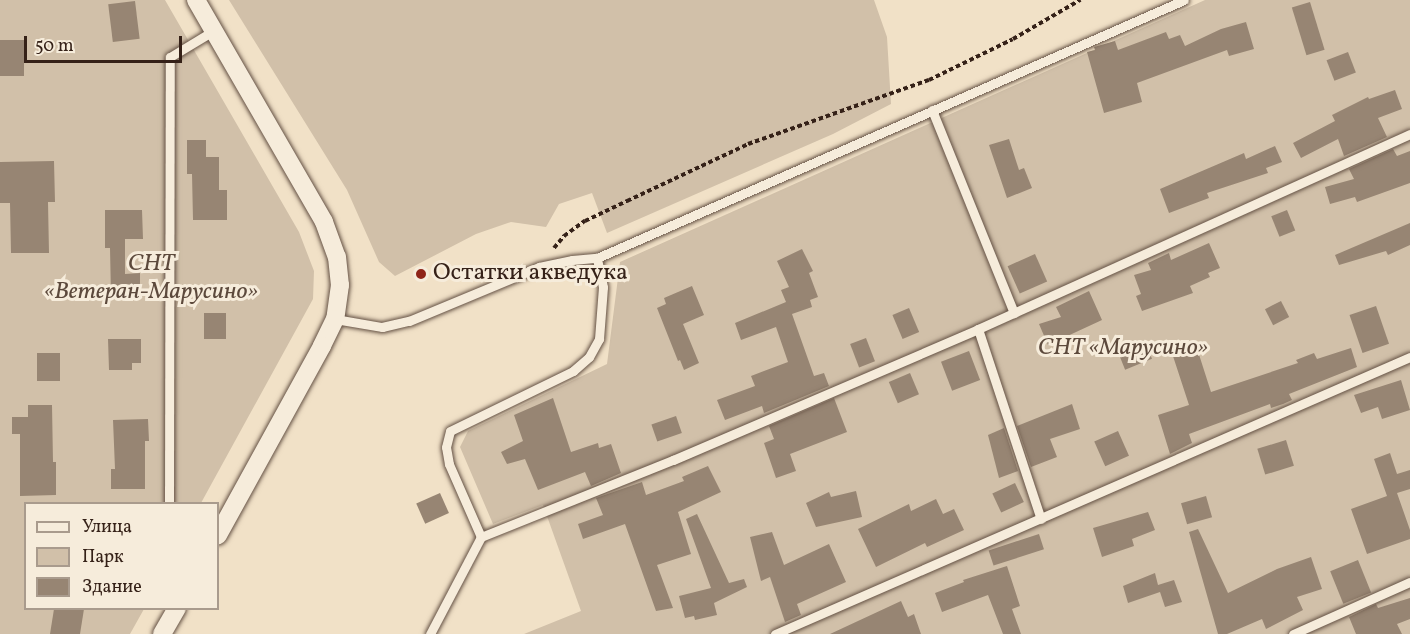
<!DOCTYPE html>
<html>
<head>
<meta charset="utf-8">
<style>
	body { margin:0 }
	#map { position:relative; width:1410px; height:634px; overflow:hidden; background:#f1e1c7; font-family:Vollkorn,serif }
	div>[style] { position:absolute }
	.green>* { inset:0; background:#d1c0a9 }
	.building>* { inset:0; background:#978573; transform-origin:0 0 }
	.path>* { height:4px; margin-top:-2px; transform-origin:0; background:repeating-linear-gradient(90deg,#352118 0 4.5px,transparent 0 7.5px) }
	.roads { filter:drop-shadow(0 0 2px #645144) drop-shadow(0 0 2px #645144) }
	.lane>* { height:9px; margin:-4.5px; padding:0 4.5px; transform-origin:4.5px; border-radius:4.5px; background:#f6ecdb }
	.street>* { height:18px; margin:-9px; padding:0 9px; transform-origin:9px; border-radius:9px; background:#f6ecdb }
	.dots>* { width:16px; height:16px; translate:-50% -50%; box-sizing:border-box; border:3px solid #f6ecdb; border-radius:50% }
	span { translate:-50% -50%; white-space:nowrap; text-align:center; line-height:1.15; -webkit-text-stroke:6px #f6ecdb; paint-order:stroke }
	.park-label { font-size:24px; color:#5c493c; font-style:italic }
	.poi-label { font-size:24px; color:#352118 }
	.left { translate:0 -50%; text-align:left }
	.legend { position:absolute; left:24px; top:502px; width:195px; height:108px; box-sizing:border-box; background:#f6ecdb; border:2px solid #a99b8d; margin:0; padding:8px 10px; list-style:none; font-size:18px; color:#352118 }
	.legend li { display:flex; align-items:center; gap:12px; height:30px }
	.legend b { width:30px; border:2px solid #a99b8d }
	.scale { position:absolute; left:24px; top:36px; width:158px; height:27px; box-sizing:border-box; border:3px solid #352118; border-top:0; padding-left:8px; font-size:18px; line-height:21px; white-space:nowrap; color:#352118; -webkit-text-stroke:4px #f6ecdb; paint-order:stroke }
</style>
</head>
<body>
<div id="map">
	<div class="green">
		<div style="clip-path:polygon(0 0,165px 0,299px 232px,314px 271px,313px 299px,201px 503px,26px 504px,26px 608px,144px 609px,130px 634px,0 634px)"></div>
		<div style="clip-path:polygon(229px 0,874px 0,887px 37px,891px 104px,833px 134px,607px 233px,592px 193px,559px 204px,546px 227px,511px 222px,476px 234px,395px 276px,379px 262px,347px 190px)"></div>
		<div style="clip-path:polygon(1205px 0,1410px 0,1410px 634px,524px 634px,581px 611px,543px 505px,493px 524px,460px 447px,468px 431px,607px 364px,620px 262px)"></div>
	</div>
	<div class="building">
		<div style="left:135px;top:1px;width:38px;height:27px;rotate:83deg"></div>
		<div style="left:1310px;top:2px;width:50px;height:19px;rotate:73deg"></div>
		<div style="clip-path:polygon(1246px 22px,1254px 49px,1229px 56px,1227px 50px,1137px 83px,1142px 102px,1104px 113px,1087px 52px,1095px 50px,1094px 47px,1115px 41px,1118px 50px,1166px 32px,1169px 39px,1180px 35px,1185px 46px,1221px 29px)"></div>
		<div style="left:0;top:40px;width:24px;height:36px"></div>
		<div style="left:1348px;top:52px;width:22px;height:23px;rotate:69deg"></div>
		<div style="clip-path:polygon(1395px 90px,1402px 109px,1378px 118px,1387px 137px,1344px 156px,1338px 139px,1301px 158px,1293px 143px,1335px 121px,1332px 115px,1368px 97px,1369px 99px)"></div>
		<div style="clip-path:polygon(1009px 139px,1019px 170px,1024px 168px,1032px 188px,1007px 198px,989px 145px)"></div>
		<div style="clip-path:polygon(187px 140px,206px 140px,206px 157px,219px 157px,219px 190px,227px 190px,227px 220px,193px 220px,192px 174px,187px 174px)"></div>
		<div style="clip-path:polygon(1275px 146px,1282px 162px,1266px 168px,1268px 173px,1207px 193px,1209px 198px,1169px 213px,1160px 189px,1244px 153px,1246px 159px)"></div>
		<div style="clip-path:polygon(1393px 149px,1397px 156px,1410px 151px,1410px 183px,1357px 202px,1355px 197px,1330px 204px,1325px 187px,1354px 179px,1349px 169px)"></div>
		<div style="clip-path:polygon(54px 161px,55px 202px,48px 202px,49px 253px,11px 253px,10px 203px,0 203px,0 162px)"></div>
		<div style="clip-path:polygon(105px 210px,142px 210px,143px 239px,125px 239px,125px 274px,140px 273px,140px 296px,111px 297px,110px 248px,105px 248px)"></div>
		<div style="left:1287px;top:210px;width:22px;height:17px;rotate:68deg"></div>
		<div style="clip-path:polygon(1410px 223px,1410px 245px,1388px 255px,1386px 251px,1339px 265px,1335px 255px)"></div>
		<div style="clip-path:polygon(1209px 243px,1220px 268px,1208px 273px,1210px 277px,1190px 286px,1193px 293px,1142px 311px,1136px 296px,1141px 294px,1134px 275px,1151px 270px,1148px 263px,1169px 253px,1171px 260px)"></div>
		<div style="clip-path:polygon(802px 249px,813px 271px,809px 273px,818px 297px,810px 300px,812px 307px,792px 314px,814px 376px,824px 373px,829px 386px,764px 413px,762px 406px,725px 420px,717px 400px,755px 386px,751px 376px,788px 362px,776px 327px,741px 340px,735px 323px,786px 302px,781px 290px,789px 287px,777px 261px)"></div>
		<div style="left:1035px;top:254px;width:30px;height:30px;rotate:66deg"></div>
		<div style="clip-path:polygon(692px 286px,704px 315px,683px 324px,699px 363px,684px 370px,680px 360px,678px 361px,657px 308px,666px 304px,664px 298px)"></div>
		<div style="clip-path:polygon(1089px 291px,1102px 320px,1048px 345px,1039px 324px,1061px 317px,1056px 307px)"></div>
		<div style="left:1281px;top:301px;width:18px;height:18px;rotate:63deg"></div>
		<div style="left:1376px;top:306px;width:40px;height:28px;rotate:71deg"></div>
		<div style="left:909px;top:308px;width:26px;height:18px;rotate:67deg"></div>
		<div style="left:204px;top:313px;width:22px;height:26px"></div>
		<div style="left:866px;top:338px;width:25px;height:17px;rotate:69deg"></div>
		<div style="clip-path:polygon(108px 339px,141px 339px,141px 363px,132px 363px,132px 370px,109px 370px)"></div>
		<div style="clip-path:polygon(1195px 342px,1211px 392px,1298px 363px,1296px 360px,1314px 353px,1317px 359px,1351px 348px,1357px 367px,1289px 394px,1292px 400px,1283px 404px,1271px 408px,1270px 404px,1189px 434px,1192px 443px,1170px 454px,1158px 415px,1189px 405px,1171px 350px)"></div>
		<div style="left:1146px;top:344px;width:16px;height:29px;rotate:68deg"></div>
		<div style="left:969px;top:351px;width:31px;height:30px;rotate:69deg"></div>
		<div style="left:37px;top:353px;width:23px;height:28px"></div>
		<div style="left:910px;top:373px;width:23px;height:23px;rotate:67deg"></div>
		<div style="clip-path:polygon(1401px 380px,1410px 410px,1382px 419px,1378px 407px,1361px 413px,1354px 395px)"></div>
		<div style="clip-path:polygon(553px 398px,571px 452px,598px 443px,599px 448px,611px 444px,621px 473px,591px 486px,585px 472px,538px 490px,525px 459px,507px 464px,501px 452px,523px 441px,514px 415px)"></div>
		<div style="clip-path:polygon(834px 398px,847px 432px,790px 454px,796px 471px,776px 478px,764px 443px,774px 439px,769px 426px)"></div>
		<div style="clip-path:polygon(1072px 404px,1080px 429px,1050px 439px,1057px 457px,1031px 467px,1017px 426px)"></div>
		<div style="clip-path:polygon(28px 405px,52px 405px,53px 462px,56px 462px,56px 495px,20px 496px,20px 434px,12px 434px,12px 417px,28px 417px)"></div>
		<div style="left:676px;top:416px;width:18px;height:26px;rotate:71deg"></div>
		<div style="clip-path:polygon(148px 419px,149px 441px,145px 441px,145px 489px,111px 489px,111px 469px,115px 469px,113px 420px)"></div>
		<div style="clip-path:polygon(1004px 428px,1018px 471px,999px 478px,988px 435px)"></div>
		<div style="left:1118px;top:431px;width:27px;height:26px;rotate:66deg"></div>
		<div style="left:1286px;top:440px;width:27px;height:30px;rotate:73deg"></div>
		<div style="clip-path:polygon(1390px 453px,1397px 474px,1410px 470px,1410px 489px,1397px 493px,1410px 530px,1410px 539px,1367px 554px,1351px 509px,1387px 496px,1374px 459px)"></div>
		<div style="clip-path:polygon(708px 466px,721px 492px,678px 512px,691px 554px,657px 565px,673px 608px,656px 611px,625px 524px,583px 539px,578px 524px,603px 515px,596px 498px,642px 482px,646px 495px,684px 481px,682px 477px)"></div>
		<div style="left:1015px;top:483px;width:21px;height:25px;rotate:65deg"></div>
		<div style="clip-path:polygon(856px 491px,862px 517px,816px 527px,806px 503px,829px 492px,831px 497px)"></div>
		<div style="left:440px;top:493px;width:22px;height:26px;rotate:66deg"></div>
		<div style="left:1206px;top:496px;width:22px;height:26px;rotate:74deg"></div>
		<div style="clip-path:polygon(936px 499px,943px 514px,954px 509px,964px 530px,927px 547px,925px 543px,876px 567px,858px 529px,909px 504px,911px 511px)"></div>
		<div style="clip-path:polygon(1148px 512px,1155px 530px,1132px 539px,1134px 546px,1102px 557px,1093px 528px)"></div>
		<div style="clip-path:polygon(697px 514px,729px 583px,744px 579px,747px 587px,714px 603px,717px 615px,695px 620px,694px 616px,685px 618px,679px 596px,711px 588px,686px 519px)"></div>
		<div style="clip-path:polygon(1198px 529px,1228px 593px,1277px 569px,1311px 557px,1322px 589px,1297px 597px,1303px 610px,1266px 629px,1262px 619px,1227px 634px,1218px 634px,1189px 532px)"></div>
		<div style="clip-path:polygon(772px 532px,784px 565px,829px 544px,846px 582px,797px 604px,801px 615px,785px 622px,770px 577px,761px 581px,750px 537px)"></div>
		<div style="left:1039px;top:534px;width:16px;height:53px;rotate:72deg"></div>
		<div style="left:1358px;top:560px;width:35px;height:30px;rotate:68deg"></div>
		<div style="clip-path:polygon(1007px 566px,1020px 606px,1012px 609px,1021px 634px,1003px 634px,988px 595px,942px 612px,935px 593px,964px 582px,963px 580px)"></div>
		<div style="clip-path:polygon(1155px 573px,1158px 585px,1174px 580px,1182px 602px,1165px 607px,1160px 592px,1128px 603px,1123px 586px)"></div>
		<div style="clip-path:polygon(1410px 598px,1410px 619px,1397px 624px,1402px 634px,1356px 634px,1349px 617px,1376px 604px,1378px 608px)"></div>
		<div style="clip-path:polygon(901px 601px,908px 617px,914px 614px,921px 634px,830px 634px)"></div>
		<div style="clip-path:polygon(54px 609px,84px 609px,80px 634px,50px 634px)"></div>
	</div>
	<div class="path">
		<div style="left:554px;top:248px;width:16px;rotate:-50deg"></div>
		<div style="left:564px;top:236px;width:26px;rotate:-36deg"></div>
		<div style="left:585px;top:221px;width:47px;rotate:-25.5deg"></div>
		<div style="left:627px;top:201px;width:134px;rotate:-25.2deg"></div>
		<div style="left:748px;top:144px;width:192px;rotate:-19.5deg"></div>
		<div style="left:929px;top:80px;width:93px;rotate:-26deg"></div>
		<div style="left:1013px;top:39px;width:78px;rotate:-30.2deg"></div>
	</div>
	<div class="roads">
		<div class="lane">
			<div style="left:932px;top:110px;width:219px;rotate:68deg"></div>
			<div style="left:335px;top:319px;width:48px;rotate:9.7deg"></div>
			<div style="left:382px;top:327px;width:28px;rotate:-13deg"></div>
			<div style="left:409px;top:321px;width:141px;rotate:-22.6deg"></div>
			<div style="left:539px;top:267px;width:34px;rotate:-12deg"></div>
			<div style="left:572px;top:260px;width:25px;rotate:-5deg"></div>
			<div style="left:597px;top:258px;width:641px;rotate:-23.73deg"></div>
			<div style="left:978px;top:329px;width:200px;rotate:71.7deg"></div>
			<div style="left:169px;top:504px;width:447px;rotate:-89.9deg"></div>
			<div style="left:170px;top:57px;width:50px;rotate:-31.2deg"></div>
			<div style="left:481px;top:537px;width:80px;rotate:-113.7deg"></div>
			<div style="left:449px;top:464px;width:17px;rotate:-100deg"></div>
			<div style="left:446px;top:447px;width:16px;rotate:-76deg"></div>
			<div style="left:450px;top:431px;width:137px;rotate:-26deg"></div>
			<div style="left:573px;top:371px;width:21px;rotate:-41deg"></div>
			<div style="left:589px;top:357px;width:21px;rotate:-61deg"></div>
			<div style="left:599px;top:339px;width:52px;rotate:-85.6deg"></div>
			<div style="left:603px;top:287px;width:30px;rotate:-102deg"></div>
			<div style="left:430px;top:634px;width:110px;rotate:-62.3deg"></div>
			<div style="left:481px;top:537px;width:207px;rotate:-21.9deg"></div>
			<div style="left:673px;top:460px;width:332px;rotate:-23.2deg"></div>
			<div style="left:978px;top:329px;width:474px;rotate:-24.3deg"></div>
			<div style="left:775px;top:634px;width:693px;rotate:-23.57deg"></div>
			<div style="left:1293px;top:634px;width:128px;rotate:-24deg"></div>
		</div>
		<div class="street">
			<div style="left:196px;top:0;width:256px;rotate:60deg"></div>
			<div style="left:324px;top:222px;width:37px;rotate:70deg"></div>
			<div style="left:337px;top:257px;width:28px;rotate:84deg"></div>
			<div style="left:340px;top:285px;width:34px;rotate:98deg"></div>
			<div style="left:335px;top:319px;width:30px;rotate:116deg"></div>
			<div style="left:322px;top:346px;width:216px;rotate:118.8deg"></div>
			<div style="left:162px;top:634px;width:30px;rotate:-60deg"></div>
		</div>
	</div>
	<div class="dots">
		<div style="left:421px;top:274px;background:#8f2418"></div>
	</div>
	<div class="park-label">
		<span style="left:151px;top:279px">СНТ<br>«Ветеран-Марусино»</span>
		<span style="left:1123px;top:349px">СНТ «Марусино»</span>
	</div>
	<div class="poi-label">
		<span class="left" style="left:433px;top:274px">Остатки акведука</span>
	</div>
	<ul class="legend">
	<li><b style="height:8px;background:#f6ecdb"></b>Улица</li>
	<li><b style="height:16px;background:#d1c0a9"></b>Парк</li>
	<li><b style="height:16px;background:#978573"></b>Здание</li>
	</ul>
	<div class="scale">50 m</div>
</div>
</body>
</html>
